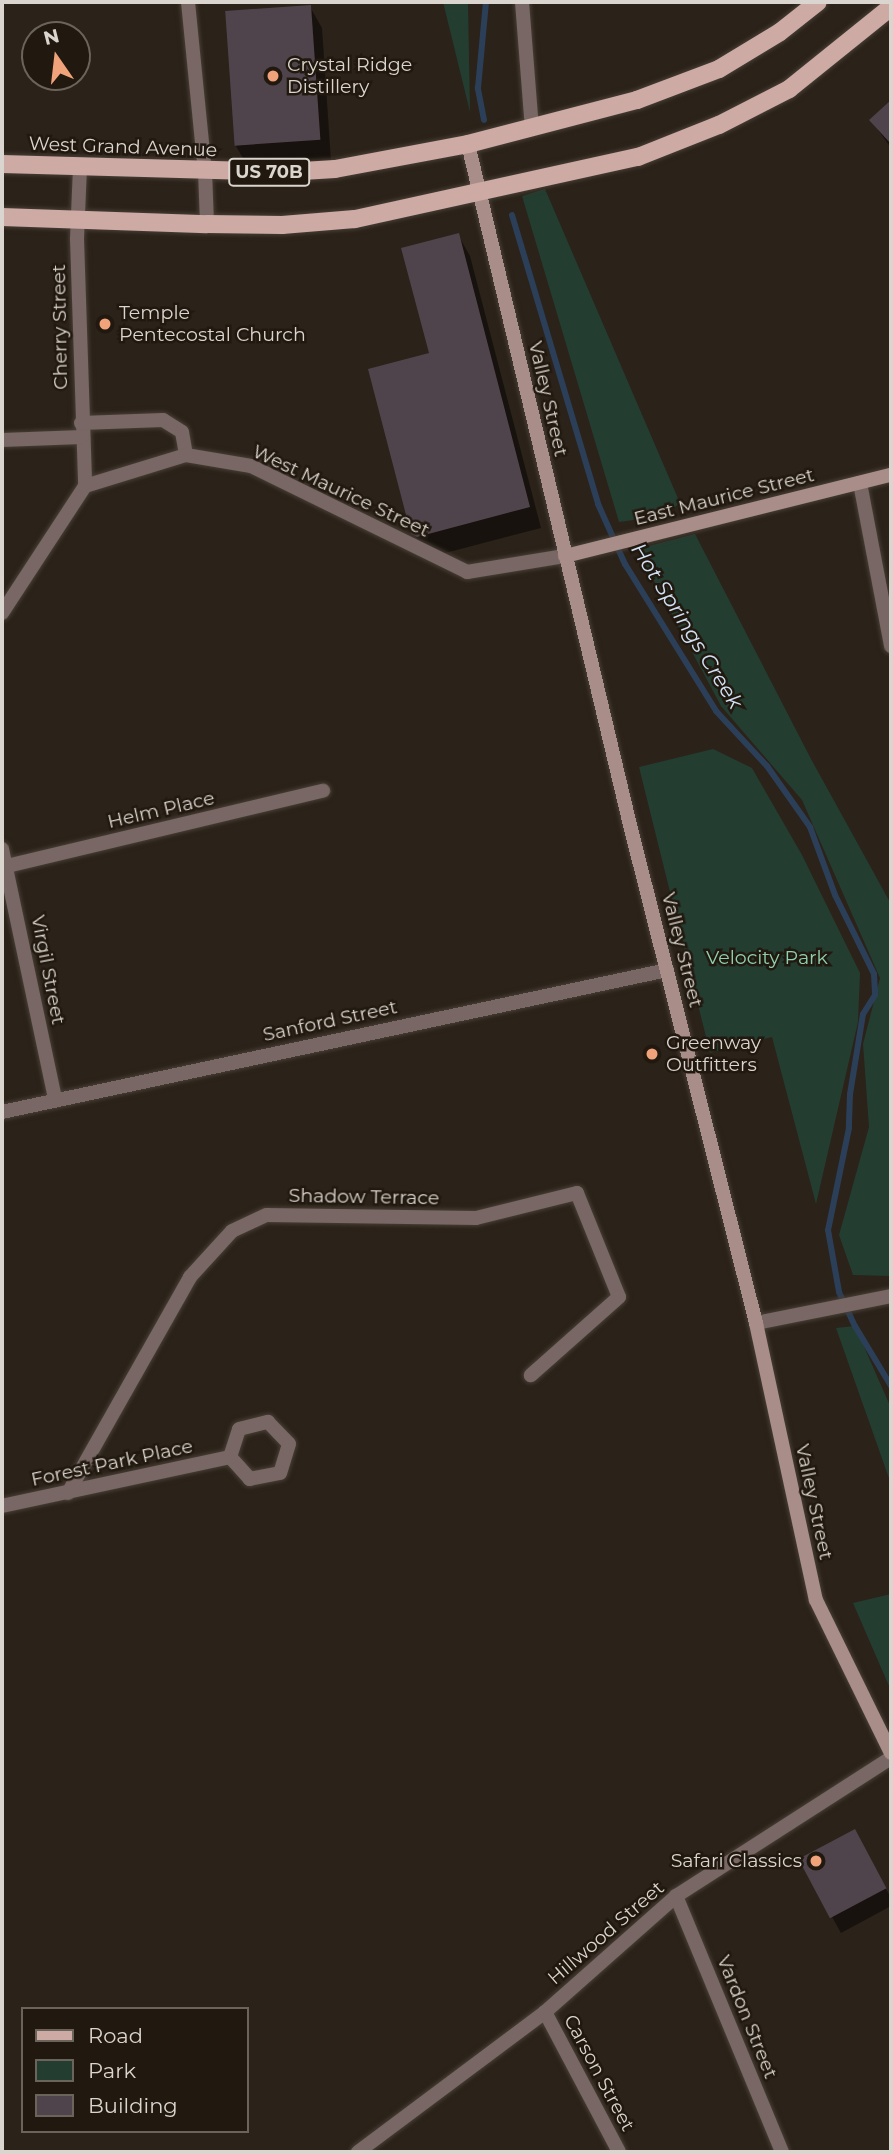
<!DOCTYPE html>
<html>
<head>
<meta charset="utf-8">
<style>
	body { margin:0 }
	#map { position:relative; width:893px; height:2154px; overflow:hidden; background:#2b2219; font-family:Montserrat,sans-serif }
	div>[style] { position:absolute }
	.green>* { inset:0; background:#243d31 }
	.shadow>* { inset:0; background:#0007 }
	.stream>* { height:6px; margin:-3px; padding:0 3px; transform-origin:3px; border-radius:3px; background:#2c3f59 }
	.building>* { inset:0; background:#50444c; transform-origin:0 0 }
	.roads { filter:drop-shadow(0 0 2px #473f36) drop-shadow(0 0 2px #473f36) }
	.street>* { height:14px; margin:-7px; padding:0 7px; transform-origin:7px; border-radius:7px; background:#786764 }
	.secondary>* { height:14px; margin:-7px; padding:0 7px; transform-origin:7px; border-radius:7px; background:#a98d88 }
	.primary>* { height:18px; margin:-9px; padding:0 9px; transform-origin:9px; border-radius:9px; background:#ceaaa4 }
	.dots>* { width:19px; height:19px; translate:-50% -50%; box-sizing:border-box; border:4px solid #21190f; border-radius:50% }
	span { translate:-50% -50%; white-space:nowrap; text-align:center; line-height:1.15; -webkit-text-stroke:5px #21190f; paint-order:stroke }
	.shield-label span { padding:2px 5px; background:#21190f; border:2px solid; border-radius:5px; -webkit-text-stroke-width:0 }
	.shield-label { font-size:18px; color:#dad5ce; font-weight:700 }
	.poi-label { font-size:19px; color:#dad5ce }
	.left { translate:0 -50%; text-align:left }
	.right { translate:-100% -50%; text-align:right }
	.street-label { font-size:19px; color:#dad5ce }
	.park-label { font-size:19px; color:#8ed0b0 }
	.water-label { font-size:21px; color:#d1e1f5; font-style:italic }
	.frame { position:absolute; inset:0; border:4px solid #dad5ce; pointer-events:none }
	.legend { position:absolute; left:21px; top:2007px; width:228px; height:126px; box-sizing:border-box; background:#21190f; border:2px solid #6b645b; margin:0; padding:9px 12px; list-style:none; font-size:21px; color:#dad5ce }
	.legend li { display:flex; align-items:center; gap:14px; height:35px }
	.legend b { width:35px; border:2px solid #6b645b }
	.north { position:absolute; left:21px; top:21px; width:70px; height:70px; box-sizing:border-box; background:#21190f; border:2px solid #6b645b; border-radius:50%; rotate:346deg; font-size:19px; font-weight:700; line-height:28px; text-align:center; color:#dad5ce }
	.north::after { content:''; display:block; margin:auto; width:24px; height:32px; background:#f0a27a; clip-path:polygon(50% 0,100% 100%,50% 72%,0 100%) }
</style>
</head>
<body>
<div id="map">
	<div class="green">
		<div style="clip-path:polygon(443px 2px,468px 2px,470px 112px)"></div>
		<div style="clip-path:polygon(545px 189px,680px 503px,663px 516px,619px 522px,522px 196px)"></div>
		<div style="clip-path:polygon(695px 534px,811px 759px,891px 904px,891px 1276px,853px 1275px,839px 1235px,869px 1127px,863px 1044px,880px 978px,802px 800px,721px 706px,637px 549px)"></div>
		<div style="clip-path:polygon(713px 749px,752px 768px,802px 855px,860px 973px,858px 1022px,816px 1204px,772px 1037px,710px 1053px,639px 767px)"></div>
		<div style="clip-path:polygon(855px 1326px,891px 1408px,891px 1484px,836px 1328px)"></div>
		<div style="clip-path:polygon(891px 1594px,891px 1685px,889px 1686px,853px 1603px)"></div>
	</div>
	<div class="shadow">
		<div style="clip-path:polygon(310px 7px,322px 28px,331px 161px,248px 167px,236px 146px)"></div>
		<div style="clip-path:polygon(891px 102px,891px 148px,871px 120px)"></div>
		<div style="clip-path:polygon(458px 235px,470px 256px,541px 528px,430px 557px,413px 533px,431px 354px)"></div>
		<div style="clip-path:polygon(854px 1832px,891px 1898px,891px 1906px,841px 1933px,801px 1861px)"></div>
	</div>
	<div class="stream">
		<div style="left:484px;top:120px;width:33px;rotate:-101deg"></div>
		<div style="left:478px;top:88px;width:86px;rotate:-84.7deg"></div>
		<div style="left:512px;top:215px;width:302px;rotate:73.4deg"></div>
		<div style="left:598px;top:504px;width:66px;rotate:65.8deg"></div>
		<div style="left:625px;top:564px;width:173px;rotate:58.2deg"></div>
		<div style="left:716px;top:711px;width:75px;rotate:47.2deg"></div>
		<div style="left:767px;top:766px;width:75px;rotate:54.8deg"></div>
		<div style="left:810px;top:827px;width:72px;rotate:69.8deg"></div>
		<div style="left:835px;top:895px;width:88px;rotate:63.7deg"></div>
		<div style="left:874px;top:974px;width:21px;rotate:87deg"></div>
		<div style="left:875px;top:995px;width:22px;rotate:122deg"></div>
		<div style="left:863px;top:1014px;width:81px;rotate:99.2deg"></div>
		<div style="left:850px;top:1094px;width:34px;rotate:92deg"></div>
		<div style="left:849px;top:1128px;width:104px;rotate:101.6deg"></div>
		<div style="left:828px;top:1230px;width:63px;rotate:79.9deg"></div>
		<div style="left:839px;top:1292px;width:38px;rotate:65deg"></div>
		<div style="left:855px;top:1326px;width:70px;rotate:59deg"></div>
	</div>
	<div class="building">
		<div style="left:311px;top:5px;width:135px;height:86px;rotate:86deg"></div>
		<div style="clip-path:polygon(891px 100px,891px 144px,869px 120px)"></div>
		<div style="clip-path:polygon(459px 233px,530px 507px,417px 537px,411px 534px,368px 369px,429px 353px,401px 248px)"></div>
		<div style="left:855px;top:1829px;width:67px;height:64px;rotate:62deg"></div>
	</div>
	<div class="roads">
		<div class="street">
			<div style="left:188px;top:2px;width:170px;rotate:84.3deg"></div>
			<div style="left:205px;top:171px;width:53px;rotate:87.8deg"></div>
			<div style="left:522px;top:2px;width:126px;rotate:85.5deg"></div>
			<div style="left:80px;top:167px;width:72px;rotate:92.4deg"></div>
			<div style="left:77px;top:239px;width:247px;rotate:88.1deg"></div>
			<div style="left:81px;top:423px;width:82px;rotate:-2.1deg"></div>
			<div style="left:163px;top:420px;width:22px;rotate:32deg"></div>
			<div style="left:182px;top:432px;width:23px;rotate:80deg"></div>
			<div style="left:2px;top:440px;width:80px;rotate:-2.1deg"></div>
			<div style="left:860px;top:483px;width:166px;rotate:79.2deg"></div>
			<div style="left:2px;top:613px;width:152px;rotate:-56.8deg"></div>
			<div style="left:85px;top:486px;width:106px;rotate:-17.1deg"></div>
			<div style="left:186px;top:455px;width:66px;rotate:9.6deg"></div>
			<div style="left:251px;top:466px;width:241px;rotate:26.1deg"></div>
			<div style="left:467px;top:572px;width:99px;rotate:-9.3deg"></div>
			<div style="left:2px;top:849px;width:256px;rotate:78deg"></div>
			<div style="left:7px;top:866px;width:325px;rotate:-13.4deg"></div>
			<div style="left:2px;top:1112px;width:680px;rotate:-12.05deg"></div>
			<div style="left:756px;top:1323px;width:138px;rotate:-11.3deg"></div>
			<div style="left:268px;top:1422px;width:30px;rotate:46deg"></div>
			<div style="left:289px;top:1444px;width:30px;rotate:107deg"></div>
			<div style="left:280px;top:1473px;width:31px;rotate:169deg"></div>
			<div style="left:250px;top:1479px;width:30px;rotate:-132deg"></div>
			<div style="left:230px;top:1457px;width:29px;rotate:-72deg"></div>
			<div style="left:239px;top:1429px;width:30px;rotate:-14deg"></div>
			<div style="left:68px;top:1493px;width:248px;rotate:-60.5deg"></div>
			<div style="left:190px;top:1277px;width:62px;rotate:-47.6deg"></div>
			<div style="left:232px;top:1231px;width:38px;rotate:-25deg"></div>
			<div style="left:267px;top:1215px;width:209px;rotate:0.8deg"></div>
			<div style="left:476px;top:1218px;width:104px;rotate:-13.9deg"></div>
			<div style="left:577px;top:1193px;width:112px;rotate:68deg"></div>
			<div style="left:619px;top:1297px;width:118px;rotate:138.4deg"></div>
			<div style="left:2px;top:1506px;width:233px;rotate:-12.1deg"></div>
			<div style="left:676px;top:1896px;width:277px;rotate:67.5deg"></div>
			<div style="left:545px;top:2012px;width:158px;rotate:62.1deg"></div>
			<div style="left:358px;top:2152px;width:234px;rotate:-36.8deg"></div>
			<div style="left:545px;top:2012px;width:175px;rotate:-41.5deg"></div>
			<div style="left:676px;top:1896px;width:255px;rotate:-32.7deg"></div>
		</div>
		<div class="secondary">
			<div style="left:468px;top:144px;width:704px;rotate:76.62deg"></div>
			<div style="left:631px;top:829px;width:510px;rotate:75.8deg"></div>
			<div style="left:756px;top:1323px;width:283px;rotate:77.8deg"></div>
			<div style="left:816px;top:1600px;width:170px;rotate:63.9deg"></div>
			<div style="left:565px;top:556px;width:336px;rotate:-14deg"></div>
		</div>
		<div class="primary">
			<div style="left:2px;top:164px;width:284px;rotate:1.6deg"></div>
			<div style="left:286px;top:172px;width:49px;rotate:-3.5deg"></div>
			<div style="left:335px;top:169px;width:135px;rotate:-10.6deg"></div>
			<div style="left:468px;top:144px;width:175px;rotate:-14.6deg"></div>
			<div style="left:637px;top:100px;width:88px;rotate:-20.7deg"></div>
			<div style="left:719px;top:69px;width:71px;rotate:-31.2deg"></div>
			<div style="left:780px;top:32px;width:48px;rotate:-38.3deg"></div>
			<div style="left:2px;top:217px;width:205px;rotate:2deg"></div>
			<div style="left:207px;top:224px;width:75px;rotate:0.8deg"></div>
			<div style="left:282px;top:225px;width:73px;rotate:-4.7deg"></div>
			<div style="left:355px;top:219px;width:290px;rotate:-12.4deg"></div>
			<div style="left:638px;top:157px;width:87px;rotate:-21.6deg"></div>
			<div style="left:719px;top:125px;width:79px;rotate:-27.2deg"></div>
			<div style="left:789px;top:89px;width:131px;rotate:-38.8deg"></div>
		</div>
	</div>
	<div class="dots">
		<div style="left:273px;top:76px;background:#f0a27a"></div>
		<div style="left:105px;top:324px;background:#f0a27a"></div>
		<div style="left:652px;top:1054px;background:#f0a27a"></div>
		<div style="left:816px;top:1861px;background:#f0a27a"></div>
	</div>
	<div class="shield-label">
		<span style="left:269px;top:172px">US 70B</span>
	</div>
	<div class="poi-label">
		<span class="left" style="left:287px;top:76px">Crystal Ridge<br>Distillery</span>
		<span class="left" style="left:119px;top:324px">Temple<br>Pentecostal Church</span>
		<span class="left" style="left:666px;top:1054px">Greenway<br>Outfitters</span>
		<span class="right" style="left:802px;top:1861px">Safari Classics</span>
	</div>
	<div class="street-label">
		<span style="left:123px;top:147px;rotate:2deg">West Grand Avenue</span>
		<span style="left:60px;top:327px;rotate:-91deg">Cherry Street</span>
		<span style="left:548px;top:399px;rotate:77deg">Valley Street</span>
		<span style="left:341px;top:491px;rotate:25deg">West Maurice Street</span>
		<span style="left:724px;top:497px;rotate:-14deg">East Maurice Street</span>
		<span style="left:161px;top:810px;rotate:-13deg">Helm Place</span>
		<span style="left:682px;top:950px;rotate:76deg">Valley Street</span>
		<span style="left:48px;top:970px;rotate:79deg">Virgil Street</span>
		<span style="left:330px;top:1021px;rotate:-12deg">Sanford Street</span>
		<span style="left:364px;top:1197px;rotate:1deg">Shadow Terrace</span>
		<span style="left:112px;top:1463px;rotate:-12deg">Forest Park Place</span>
		<span style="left:814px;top:1502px;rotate:78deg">Valley Street</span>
		<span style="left:606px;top:1933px;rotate:-41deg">Hillwood Street</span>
		<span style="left:747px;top:2017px;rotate:68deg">Vardon Street</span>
		<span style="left:599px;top:2073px;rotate:62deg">Carson Street</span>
	</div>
	<div class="park-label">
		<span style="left:767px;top:958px">Velocity Park</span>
	</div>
	<div class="water-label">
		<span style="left:687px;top:626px;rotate:58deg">Hot Springs Creek</span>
	</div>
	<div class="frame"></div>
	<ul class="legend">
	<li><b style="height:9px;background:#ceaaa4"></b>Road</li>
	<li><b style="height:19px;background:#243d31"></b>Park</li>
	<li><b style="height:19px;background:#50444c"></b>Building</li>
	</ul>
	<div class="north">N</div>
</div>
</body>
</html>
